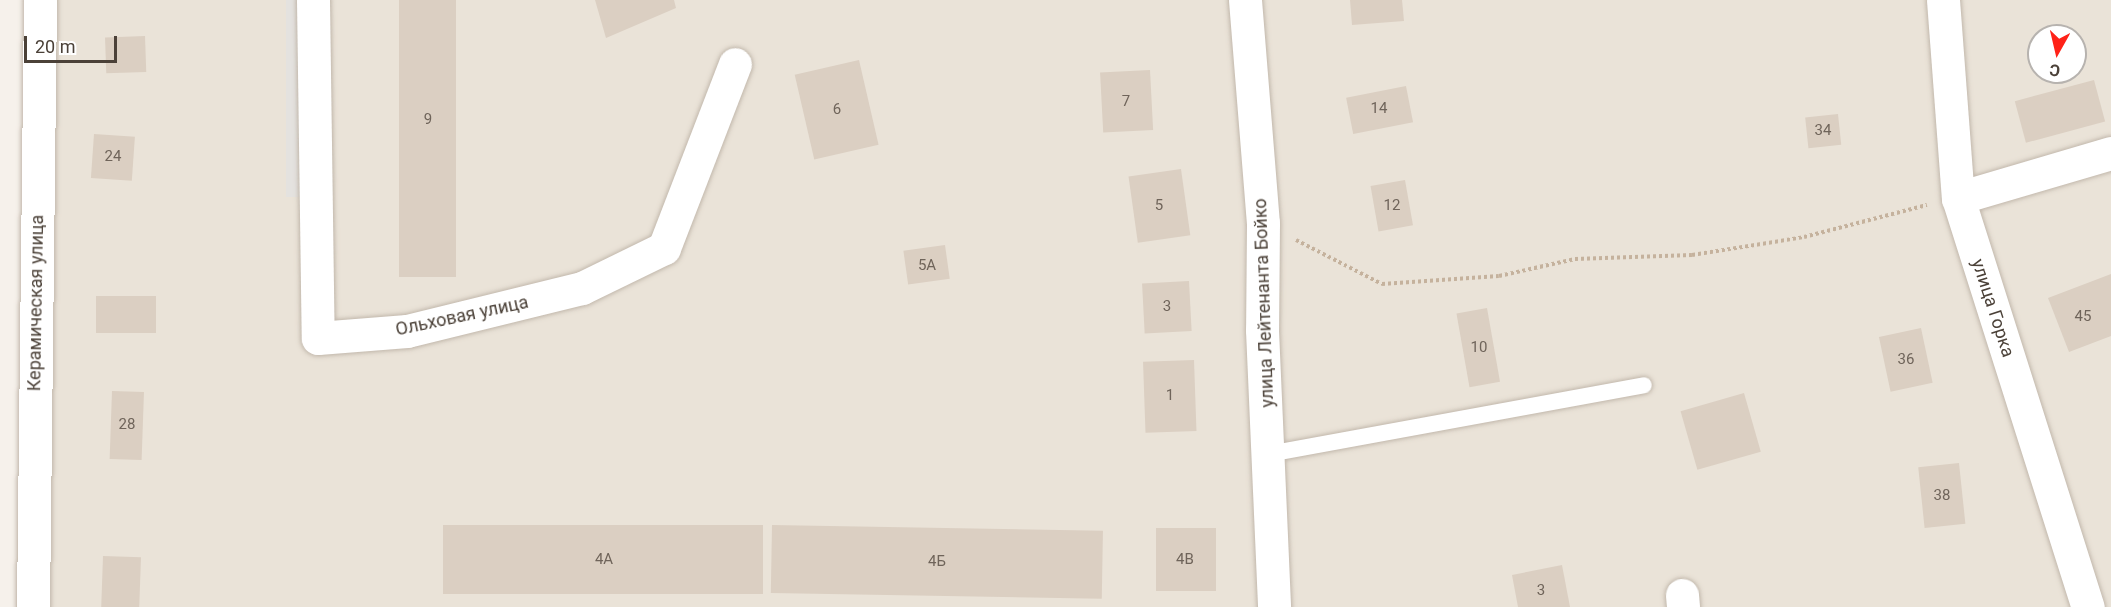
<!DOCTYPE html>
<html>
<head>
<meta charset="utf-8">
<style>
	body { margin:0 }
	#map { position:relative; width:2111px; height:607px; overflow:hidden; background:#f6f1eb; font-family:Roboto,sans-serif }
	div>[style] { position:absolute }
	.residential>* { inset:0; background:#eae3d8 }
	.parking>* { inset:0; background:#e4e2df; transform-origin:0 0 }
	.building>* { inset:0; background:#dbcfc2; transform-origin:0 0 }
	.path>* { height:4px; margin-top:-2px; transform-origin:0; background:repeating-linear-gradient(90deg,#c5b29d 0 3px,transparent 0 6px) }
	.roads { filter:drop-shadow(0 0 2px #c2b8ac) drop-shadow(0 0 2px #c2b8ac) }
	.service>* { height:16px; margin:-8px; padding:0 8px; transform-origin:8px; border-radius:8px; background:#fff }
	.minor>* { height:33px; margin:-16.5px; padding:0 16.5px; transform-origin:16.5px; border-radius:16.5px; background:#fff }
	span { translate:-50% -50%; white-space:nowrap; text-align:center; line-height:1.15; -webkit-text-stroke:4.5px #fff; paint-order:stroke }
	.number-label { font-size:15px; color:#6f645a }
	.number-label span { -webkit-text-stroke-width:0 }
	.street-label { font-size:18px; color:#4b4138 }
	.north { position:absolute; left:2027px; top:24px; width:60px; height:60px; box-sizing:border-box; background:#fff; border:2px solid #b7b3af; border-radius:50%; rotate:188deg; font-size:16px; font-weight:700; line-height:24px; text-align:center; color:#4b4138 }
	.north::after { content:''; display:block; margin:auto; width:21px; height:27px; background:#ff2218; clip-path:polygon(50% 0,100% 100%,50% 72%,0 100%) }
	.scale { position:absolute; left:24px; top:36px; width:93px; height:27px; box-sizing:border-box; border:3px solid #4b4138; border-top:0; padding-left:8px; font-size:18px; line-height:21px; white-space:nowrap; color:#4b4138; -webkit-text-stroke:4px #fff; paint-order:stroke }
</style>
</head>
<body>
<div id="map">
	<div class="residential">
		<div style="clip-path:polygon(evenodd,27px 0,2111px 0,2111px 607px,16px 607px,27px 0,2039px 36px,2075px 36px,2075px 72px,2039px 72px,2039px 36px)"></div>
	</div>
	<div class="parking">
		<div style="left:286px;top:0;width:16px;height:197px"></div>
	</div>
	<div class="building">
		<div style="left:399px;top:0;width:57px;height:277px"></div>
		<div style="clip-path:polygon(595px 0,674px 0,676px 8px,606px 38px)"></div>
		<div style="clip-path:polygon(1350px 0,1402px 0,1404px 21px,1352px 25px)"></div>
		<div style="left:145px;top:36px;width:36px;height:40px;rotate:88deg"></div>
		<div style="left:859px;top:60px;width:87px;height:66px;rotate:77deg"></div>
		<div style="left:1150px;top:70px;width:60px;height:50px;rotate:87deg"></div>
		<div style="left:2094px;top:80px;width:43px;height:82px;rotate:75deg"></div>
		<div style="left:1406px;top:86px;width:37px;height:61px;rotate:79deg"></div>
		<div style="left:1838px;top:114px;width:31px;height:33px;rotate:84deg"></div>
		<div style="left:94px;top:134px;width:41px;height:44px;rotate:4deg"></div>
		<div style="left:1181px;top:169px;width:67px;height:53px;rotate:82deg"></div>
		<div style="left:1405px;top:180px;width:46px;height:35px;rotate:80deg"></div>
		<div style="left:945px;top:245px;width:34px;height:42px;rotate:82deg"></div>
		<div style="clip-path:polygon(2111px 274px,2111px 336px,2069px 352px,2048px 298px)"></div>
		<div style="left:1189px;top:281px;width:50px;height:47px;rotate:87deg"></div>
		<div style="left:156px;top:296px;width:37px;height:60px;rotate:90deg"></div>
		<div style="left:1487px;top:308px;width:75px;height:31px;rotate:80deg"></div>
		<div style="left:1921px;top:328px;width:56px;height:43px;rotate:78deg"></div>
		<div style="left:1194px;top:360px;width:71px;height:51px;rotate:88deg"></div>
		<div style="left:112px;top:391px;width:32px;height:68px;rotate:2deg"></div>
		<div style="left:1744px;top:393px;width:61px;height:66px;rotate:74deg"></div>
		<div style="left:1959px;top:463px;width:61px;height:41px;rotate:84deg"></div>
		<div style="left:443px;top:525px;width:320px;height:69px"></div>
		<div style="left:772px;top:525px;width:331px;height:68px;rotate:1deg"></div>
		<div style="left:1156px;top:528px;width:60px;height:63px"></div>
		<div style="left:103px;top:556px;width:38px;height:51px;rotate:2deg"></div>
		<div style="clip-path:polygon(1562px 565px,1570px 607px,1518px 607px,1512px 575px)"></div>
	</div>
	<div class="path">
		<div style="left:1296px;top:240px;width:97px;rotate:27.1deg"></div>
		<div style="left:1382px;top:284px;width:117px;rotate:-3.9deg"></div>
		<div style="left:1499px;top:276px;width:78px;rotate:-12.6deg"></div>
		<div style="left:1575px;top:259px;width:117px;rotate:-2deg"></div>
		<div style="left:1692px;top:255px;width:113px;rotate:-9.1deg"></div>
		<div style="left:1804px;top:237px;width:127px;rotate:-14.6deg"></div>
	</div>
	<div class="roads">
		<div class="service">
			<div style="left:1269px;top:454px;width:381px;rotate:-10.4deg"></div>
		</div>
		<div class="minor">
			<div style="left:313px;top:0;width:338px;rotate:89.2deg"></div>
			<div style="left:318px;top:338px;width:89px;rotate:-4.5deg"></div>
			<div style="left:407px;top:331px;width:180px;rotate:-13.8deg"></div>
			<div style="left:582px;top:288px;width:91px;rotate:-26deg"></div>
			<div style="left:664px;top:248px;width:197px;rotate:-68.9deg"></div>
			<div style="left:1245px;top:0;width:224px;rotate:85.4deg"></div>
			<div style="left:1263px;top:223px;width:107px;rotate:90.5deg"></div>
			<div style="left:1262px;top:330px;width:277px;rotate:87.5deg"></div>
			<div style="left:1943px;top:0;width:199px;rotate:85.7deg"></div>
			<div style="left:1958px;top:198px;width:429px;rotate:72.4deg"></div>
			<div style="left:1958px;top:198px;width:159px;rotate:-16.4deg"></div>
			<div style="left:1682px;top:595px;width:12px;rotate:85deg"></div>
			<div style="left:33px;top:607px;width:607px;rotate:-89.34deg"></div>
		</div>
	</div>
	<div class="number-label">
		<span style="left:1126px;top:102px">7</span>
		<span style="left:1379px;top:109px">14</span>
		<span style="left:837px;top:110px">6</span>
		<span style="left:428px;top:120px">9</span>
		<span style="left:1823px;top:131px">34</span>
		<span style="left:113px;top:157px">24</span>
		<span style="left:1159px;top:206px">5</span>
		<span style="left:1392px;top:206px">12</span>
		<span style="left:927px;top:266px">5А</span>
		<span style="left:1167px;top:307px">3</span>
		<span style="left:2083px;top:317px">45</span>
		<span style="left:1479px;top:348px">10</span>
		<span style="left:1906px;top:360px">36</span>
		<span style="left:1170px;top:396px">1</span>
		<span style="left:127px;top:425px">28</span>
		<span style="left:1942px;top:496px">38</span>
		<span style="left:604px;top:560px">4А</span>
		<span style="left:1185px;top:560px">4В</span>
		<span style="left:937px;top:562px">4Б</span>
		<span style="left:1541px;top:591px">3</span>
	</div>
	<div class="street-label">
		<span style="left:36px;top:303px;rotate:-89deg">Керамическая улица</span>
		<span style="left:1264px;top:303px;rotate:-92deg">улица Лейтенанта Бойко</span>
		<span style="left:1993px;top:308px;rotate:72deg">улица Горка</span>
		<span style="left:462px;top:316px;rotate:-12deg">Ольховая улица</span>
	</div>
	<div class="north">С</div>
	<div class="scale">20 m</div>
</div>
</body>
</html>
